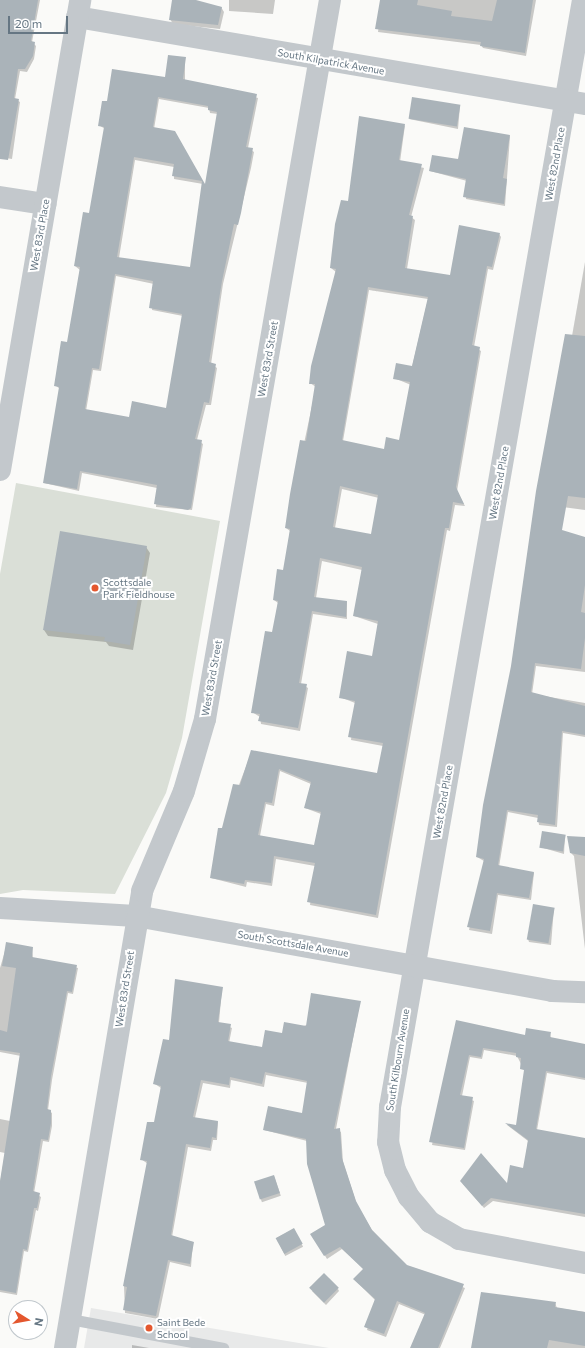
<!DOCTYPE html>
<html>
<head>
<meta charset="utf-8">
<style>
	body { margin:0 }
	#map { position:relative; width:585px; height:1348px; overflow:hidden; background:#fafaf8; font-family:Commissioner,sans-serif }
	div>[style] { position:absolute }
	.built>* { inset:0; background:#e8e9e9 }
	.green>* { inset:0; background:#dadfd7 }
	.shadow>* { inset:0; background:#0003; transform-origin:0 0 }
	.building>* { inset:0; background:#aab3b9; transform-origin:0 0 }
	.service>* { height:11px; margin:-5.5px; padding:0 5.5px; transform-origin:5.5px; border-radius:5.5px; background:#c3c8cc }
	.minor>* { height:22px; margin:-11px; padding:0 11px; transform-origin:11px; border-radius:11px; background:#c3c8cc }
	.tertiary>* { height:22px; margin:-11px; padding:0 11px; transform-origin:11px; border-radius:11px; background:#c3c8cc }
	.dots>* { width:11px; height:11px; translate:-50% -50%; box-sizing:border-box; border:2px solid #fff; border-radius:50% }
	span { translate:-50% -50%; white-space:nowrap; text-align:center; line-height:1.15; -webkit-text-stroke:4px #fff; paint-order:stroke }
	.street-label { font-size:10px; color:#657683 }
	.poi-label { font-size:10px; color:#657683 }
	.left { translate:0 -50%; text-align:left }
	.north { position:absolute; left:8px; top:1300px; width:40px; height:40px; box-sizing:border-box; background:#fff; border:1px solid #c1c8cd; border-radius:50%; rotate:101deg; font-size:11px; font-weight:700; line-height:16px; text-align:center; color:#657683 }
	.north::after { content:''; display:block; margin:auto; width:14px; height:18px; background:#e4572e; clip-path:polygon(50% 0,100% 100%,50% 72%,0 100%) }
	.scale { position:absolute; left:8px; top:16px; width:60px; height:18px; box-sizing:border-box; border:2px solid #657683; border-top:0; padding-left:5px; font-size:12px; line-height:14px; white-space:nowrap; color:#657683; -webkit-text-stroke:3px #fff; paint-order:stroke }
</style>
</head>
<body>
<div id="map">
	<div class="built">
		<div style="clip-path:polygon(91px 1308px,329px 1348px,84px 1348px)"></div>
	</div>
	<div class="green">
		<div style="clip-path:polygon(16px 483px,220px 521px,182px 738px,166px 793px,115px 894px,23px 890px,0 894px,0 574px)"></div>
	</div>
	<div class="shadow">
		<div style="clip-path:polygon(0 0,40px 0,32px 42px,36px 46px,34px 59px,27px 72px,20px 71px,15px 99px,20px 102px,12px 159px,0 157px)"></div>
		<div style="clip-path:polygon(173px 0,221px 7px,224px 12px,220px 29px,173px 24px,170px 19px)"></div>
		<div style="clip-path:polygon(229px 0,275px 0,273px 14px,229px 11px)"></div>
		<div style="clip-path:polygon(382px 0,536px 0,526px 56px,483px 48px,481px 45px,378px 32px)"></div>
		<div style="clip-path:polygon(evenodd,185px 58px,185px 80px,258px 98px,248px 148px,254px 152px,251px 168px,223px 284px,211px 364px,217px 368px,211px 405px,206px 405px,197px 440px,203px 444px,192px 510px,156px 507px,157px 488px,82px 473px,79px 491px,44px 483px,60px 389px,55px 385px,68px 343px,80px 270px,75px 266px,90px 214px,105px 129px,99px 125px,108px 103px,166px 78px,185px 58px,159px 99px,209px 108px,210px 113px,218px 114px,206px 187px,174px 132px,154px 129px,159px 99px,185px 58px,135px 160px,174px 167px,174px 179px,203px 184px,191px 268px,119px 258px,135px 160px,185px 58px,116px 276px,154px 284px,152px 310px,183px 316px,167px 409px,130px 418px,86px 411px,93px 370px,101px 371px,116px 276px)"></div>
		<div style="clip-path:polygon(460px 106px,458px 129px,409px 119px)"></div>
		<div style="clip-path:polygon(evenodd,405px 125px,400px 162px,424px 168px,411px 217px,415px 220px,407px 269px,450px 276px,499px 234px,501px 237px,493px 270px,488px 269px,474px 347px,481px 351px,457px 491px,465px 506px,455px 505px,450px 531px,447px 530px,378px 918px,310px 905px,315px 866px,276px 859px,272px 886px,247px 882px,246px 887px,211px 878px,222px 829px,252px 751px,378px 774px,383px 746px,351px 740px,355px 703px,340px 697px,373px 657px,378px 624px,354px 616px,362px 570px,322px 561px,316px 598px,347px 602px,347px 619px,313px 614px,301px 684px,308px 688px,300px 731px,261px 724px,260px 717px,252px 712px,273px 633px,278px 603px,274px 600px,284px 572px,290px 531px,286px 528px,316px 387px,310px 383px,336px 272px,331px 268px,336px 224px,405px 125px,369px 290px,428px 299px,412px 367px,394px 378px,411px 385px,400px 441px,385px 450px,343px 441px,369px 290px,405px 125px,342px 489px,379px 498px,372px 535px,335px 528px,342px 489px,405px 125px,280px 771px,311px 784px,305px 808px,321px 814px,315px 846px,260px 836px,266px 804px,274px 806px,280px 771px)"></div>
		<div style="clip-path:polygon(510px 136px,505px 206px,466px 199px,467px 181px,430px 171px)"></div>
		<div style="clip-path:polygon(585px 262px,585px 432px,572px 336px)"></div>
		<div style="clip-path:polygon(585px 457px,585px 510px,540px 504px)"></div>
		<div style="clip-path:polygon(585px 538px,585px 672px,536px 666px,532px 694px,585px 703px,585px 737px,563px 733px,557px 827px,539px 825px,538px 818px,508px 812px,499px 867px,534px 873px,531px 900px,498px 895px,492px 934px,469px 930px,484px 861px,477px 857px,503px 718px)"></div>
		<div style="clip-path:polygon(146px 547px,150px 553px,133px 650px,109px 646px,106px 642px,48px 636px,44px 630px)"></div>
		<div style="clip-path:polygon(565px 836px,564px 854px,540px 847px)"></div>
		<div style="clip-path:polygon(585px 838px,585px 949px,574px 856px,571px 853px)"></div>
		<div style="clip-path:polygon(554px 908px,551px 945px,529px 942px,528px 939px)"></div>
		<div style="clip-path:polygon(7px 944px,32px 948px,33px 958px,78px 968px,73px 994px,68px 993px,52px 1080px,48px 1110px,52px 1113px,52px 1126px,49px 1142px,43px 1141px,34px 1193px,41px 1197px,38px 1211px,36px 1210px,28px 1252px,24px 1251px,17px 1295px,0 1292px,0 1183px,5px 1153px,0 1152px,0 1119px,10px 1121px,21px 1056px,0 1052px,0 968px)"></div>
		<div style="clip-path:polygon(222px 988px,219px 1023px,232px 1028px,229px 1043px,263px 1049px,283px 1035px,360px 1002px,336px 1129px,341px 1132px,343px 1162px,357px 1205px,372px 1230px,406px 1266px,465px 1288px,440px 1348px,412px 1348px,426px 1315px,399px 1304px,386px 1337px,367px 1330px,375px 1300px,354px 1279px,364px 1269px,342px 1249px,327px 1259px,312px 1234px,326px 1226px,307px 1141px,264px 1130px,303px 1114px,308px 1083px,266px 1075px,264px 1087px,231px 1080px,230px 1088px,203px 1083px,195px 1118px,218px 1122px,217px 1140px,213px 1140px,211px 1151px,188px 1147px,172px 1237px,193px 1242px,191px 1267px,170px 1262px,158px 1319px,125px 1313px,124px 1286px,148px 1164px,141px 1159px,155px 1124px,161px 1088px,155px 1084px,170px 1041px)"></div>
		<div style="clip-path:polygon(457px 1021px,526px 1037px,550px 1033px,551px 1038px,585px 1045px,585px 1080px,547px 1073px,537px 1130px,585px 1139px,585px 1217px,493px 1201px,484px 1208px,463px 1184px,507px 1185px,524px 1169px,528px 1141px,507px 1125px,517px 1126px,525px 1072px,517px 1056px,484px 1050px,482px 1059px,470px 1057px,462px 1096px,474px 1101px,465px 1150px,432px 1145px)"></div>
		<div style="left:274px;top:1176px;width:21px;height:20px;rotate:71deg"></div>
		<div style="left:294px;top:1229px;width:20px;height:20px;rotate:63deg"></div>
		<div style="clip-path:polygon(338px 1289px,339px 1291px,326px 1305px,312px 1291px)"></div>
		<div style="clip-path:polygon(555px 1303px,557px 1308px,585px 1312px,585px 1348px,472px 1348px)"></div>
		<div style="clip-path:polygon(132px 1345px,149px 1348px,132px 1348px)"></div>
	</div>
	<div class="building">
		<div style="clip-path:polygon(0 0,38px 0,31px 41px,35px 42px,33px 56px,25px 69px,18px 69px,14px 98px,19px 99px,8px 160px,0 159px)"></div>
		<div style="clip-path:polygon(172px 0,196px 0,222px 7px,218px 25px,169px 20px)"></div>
		<div style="clip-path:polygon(380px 0,418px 0,417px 5px,452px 11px,451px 16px,492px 21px,497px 0,533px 0,525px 53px,480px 46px,481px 42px,375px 29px)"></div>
		<div style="clip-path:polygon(evenodd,168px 55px,186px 57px,183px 79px,257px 94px,246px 147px,253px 148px,241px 213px,238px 225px,234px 224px,222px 281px,209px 362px,216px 364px,209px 403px,204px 402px,195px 439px,202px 440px,191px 508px,188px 510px,154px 504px,157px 485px,120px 478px,80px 471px,77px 489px,43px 483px,59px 387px,54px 386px,61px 341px,67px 342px,80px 267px,74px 266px,83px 212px,89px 213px,104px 127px,98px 126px,102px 101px,107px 101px,112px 69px,165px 77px,168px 55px,158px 97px,208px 106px,208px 110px,217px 112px,205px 184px,175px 131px,153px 127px,158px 97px,168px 55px,134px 157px,174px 164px,172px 176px,202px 181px,190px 267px,117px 257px,134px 157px,168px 55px,115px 274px,153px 281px,149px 308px,182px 314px,166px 408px,132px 401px,129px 417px,85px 409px,92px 368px,99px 369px,115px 274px)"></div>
		<div style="left:412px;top:97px;width:49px;height:22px;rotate:9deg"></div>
		<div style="clip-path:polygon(evenodd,359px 116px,405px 124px,399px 160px,422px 164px,409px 215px,413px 216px,405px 268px,450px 275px,459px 225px,500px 233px,492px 267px,487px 266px,472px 345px,480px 347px,456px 487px,464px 504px,453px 502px,449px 528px,445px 528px,376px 915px,307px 902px,315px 863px,274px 856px,271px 883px,245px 880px,244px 884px,210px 878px,218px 828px,222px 828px,233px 784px,240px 785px,251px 750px,377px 773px,383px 743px,348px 737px,355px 701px,339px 698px,347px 651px,372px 656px,378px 621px,353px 616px,362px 567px,320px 558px,314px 597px,347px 601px,346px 617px,312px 611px,299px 683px,307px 684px,298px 728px,258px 721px,260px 714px,251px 713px,265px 631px,272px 632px,278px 601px,273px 600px,277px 569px,283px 570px,290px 529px,285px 528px,290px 494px,300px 440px,306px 441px,315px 384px,309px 384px,311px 366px,336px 269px,330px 268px,335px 224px,341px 200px,348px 201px,359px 116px,368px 287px,428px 297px,412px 366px,396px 363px,393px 379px,410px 382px,399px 440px,386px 437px,384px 449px,342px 440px,368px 287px,359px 116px,340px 486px,378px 495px,371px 534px,333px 527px,340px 486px,359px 116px,279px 769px,311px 782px,304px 808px,321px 812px,314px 845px,258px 835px,265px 802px,272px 803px,279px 769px)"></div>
		<div style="clip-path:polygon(464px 127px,510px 135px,503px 178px,507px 179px,504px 204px,463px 197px,466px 179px,429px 171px,432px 155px,458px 159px)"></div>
		<div style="clip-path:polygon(565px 334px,585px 336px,585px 498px,568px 496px,562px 530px,585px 537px,585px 585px,581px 612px,585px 613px,585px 638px,581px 669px,535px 663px,531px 692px,585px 706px,585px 735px,562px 731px,555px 825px,537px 822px,538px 815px,507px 810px,498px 865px,534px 872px,529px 898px,497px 893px,490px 931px,467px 927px,484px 859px,476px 857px,483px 805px,511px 666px,536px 491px)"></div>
		<div style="clip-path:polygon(60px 531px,147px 546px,130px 645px,104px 641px,105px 637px,43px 630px)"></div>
		<div style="left:542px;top:831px;width:24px;height:17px;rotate:9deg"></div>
		<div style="clip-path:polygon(567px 836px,585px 837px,585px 856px,570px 853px)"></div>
		<div style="left:533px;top:904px;width:22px;height:36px;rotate:10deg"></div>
		<div style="clip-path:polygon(6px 942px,33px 947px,32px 957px,77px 965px,72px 992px,67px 991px,51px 1076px,47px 1109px,51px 1110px,51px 1123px,48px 1140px,41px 1139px,33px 1191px,40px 1193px,37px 1208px,34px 1208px,27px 1250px,23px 1249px,16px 1293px,0 1290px,0 1181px,20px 1053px,0 1050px,0 1030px,7px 1032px,16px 968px,2px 966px)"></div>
		<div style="clip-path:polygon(175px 979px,223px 987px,218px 1022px,231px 1024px,228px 1041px,262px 1047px,265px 1030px,282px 1033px,284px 1022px,306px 1026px,311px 993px,361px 1001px,334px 1129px,340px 1128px,342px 1158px,356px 1201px,372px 1230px,407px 1265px,464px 1284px,438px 1348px,410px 1348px,425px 1313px,397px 1301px,384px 1334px,364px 1327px,375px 1299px,353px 1279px,363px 1269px,340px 1247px,324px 1256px,310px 1234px,325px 1225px,307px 1164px,306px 1139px,263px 1130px,268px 1106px,302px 1113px,307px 1081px,265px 1072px,262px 1084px,230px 1077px,229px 1085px,201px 1080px,193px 1117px,218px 1121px,216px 1138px,212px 1137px,210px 1148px,186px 1144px,171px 1235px,194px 1242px,190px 1264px,168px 1260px,156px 1316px,123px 1310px,127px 1287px,123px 1286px,147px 1161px,140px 1160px,147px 1122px,154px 1122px,161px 1086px,153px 1084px,163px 1039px,169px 1040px)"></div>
		<div style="clip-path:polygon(456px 1020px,525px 1035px,526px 1028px,551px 1032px,550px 1037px,585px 1044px,585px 1078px,546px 1071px,536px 1129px,585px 1138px,585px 1214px,491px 1198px,482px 1206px,460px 1181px,481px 1153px,507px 1183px,510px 1165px,523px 1168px,528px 1140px,505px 1123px,516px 1125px,524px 1070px,520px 1069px,521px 1058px,516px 1057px,516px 1053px,483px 1048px,481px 1057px,469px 1055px,460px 1095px,473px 1097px,464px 1148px,429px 1142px)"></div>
		<div style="left:274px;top:1175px;width:19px;height:21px;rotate:72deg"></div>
		<div style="left:294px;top:1228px;width:18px;height:21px;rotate:61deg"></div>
		<div style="left:324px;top:1273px;width:21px;height:21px;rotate:45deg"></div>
		<div style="clip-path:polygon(481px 1292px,556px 1302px,555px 1307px,585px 1312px,585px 1346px,549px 1340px,547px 1348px,471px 1348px)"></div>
	</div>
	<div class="service">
		<div style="left:70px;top:1319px;width:156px;rotate:10.7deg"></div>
	</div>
	<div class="minor">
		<div style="left:583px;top:0;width:1124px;rotate:99.89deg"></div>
		<div style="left:390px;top:1107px;width:35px;rotate:93deg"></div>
		<div style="left:388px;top:1142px;width:29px;rotate:76deg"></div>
		<div style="left:395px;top:1170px;width:30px;rotate:63deg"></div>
		<div style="left:409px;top:1197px;width:33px;rotate:50deg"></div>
		<div style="left:430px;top:1222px;width:34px;rotate:30deg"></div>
		<div style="left:459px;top:1239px;width:128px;rotate:10.8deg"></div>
		<div style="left:77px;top:17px;width:515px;rotate:9.72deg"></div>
		<div style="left:0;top:197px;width:46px;rotate:8.8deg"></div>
		<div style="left:0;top:470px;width:477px;rotate:-80.3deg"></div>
		<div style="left:0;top:908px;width:136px;rotate:3.4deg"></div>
		<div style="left:136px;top:916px;width:423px;rotate:10.2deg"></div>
		<div style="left:552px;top:991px;width:33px;rotate:2deg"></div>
	</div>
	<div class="tertiary">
		<div style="left:65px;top:1348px;width:463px;rotate:-80.4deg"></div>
		<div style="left:142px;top:891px;width:108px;rotate:-67.2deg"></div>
		<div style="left:184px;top:791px;width:75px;rotate:-73.7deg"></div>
		<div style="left:205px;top:719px;width:730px;rotate:-80.14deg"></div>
	</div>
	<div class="dots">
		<div style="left:95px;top:588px;background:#e4572e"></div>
		<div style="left:149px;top:1328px;background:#e4572e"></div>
	</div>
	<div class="street-label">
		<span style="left:331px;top:62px;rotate:10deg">South Kilpatrick Avenue</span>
		<span style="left:555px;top:164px;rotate:-80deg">West 82nd Place</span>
		<span style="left:40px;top:235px;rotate:-80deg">West 83rd Place</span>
		<span style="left:268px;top:359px;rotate:-80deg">West 83rd Street</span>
		<span style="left:499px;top:483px;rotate:-80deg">West 82nd Place</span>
		<span style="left:212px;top:678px;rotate:-80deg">West 83rd Street</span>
		<span style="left:443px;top:802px;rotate:-80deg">West 82nd Place</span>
		<span style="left:293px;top:944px;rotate:10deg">South Scottsdale Avenue</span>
		<span style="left:125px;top:989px;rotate:-81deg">West 83rd Street</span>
		<span style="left:398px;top:1060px;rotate:-81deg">South Kilbourn Avenue</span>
	</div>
	<div class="poi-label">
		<span class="left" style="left:103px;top:588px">Scottsdale<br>Park Fieldhouse</span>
		<span class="left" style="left:157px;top:1328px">Saint Bede<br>School</span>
	</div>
	<div class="north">N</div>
	<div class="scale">20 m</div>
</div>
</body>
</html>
